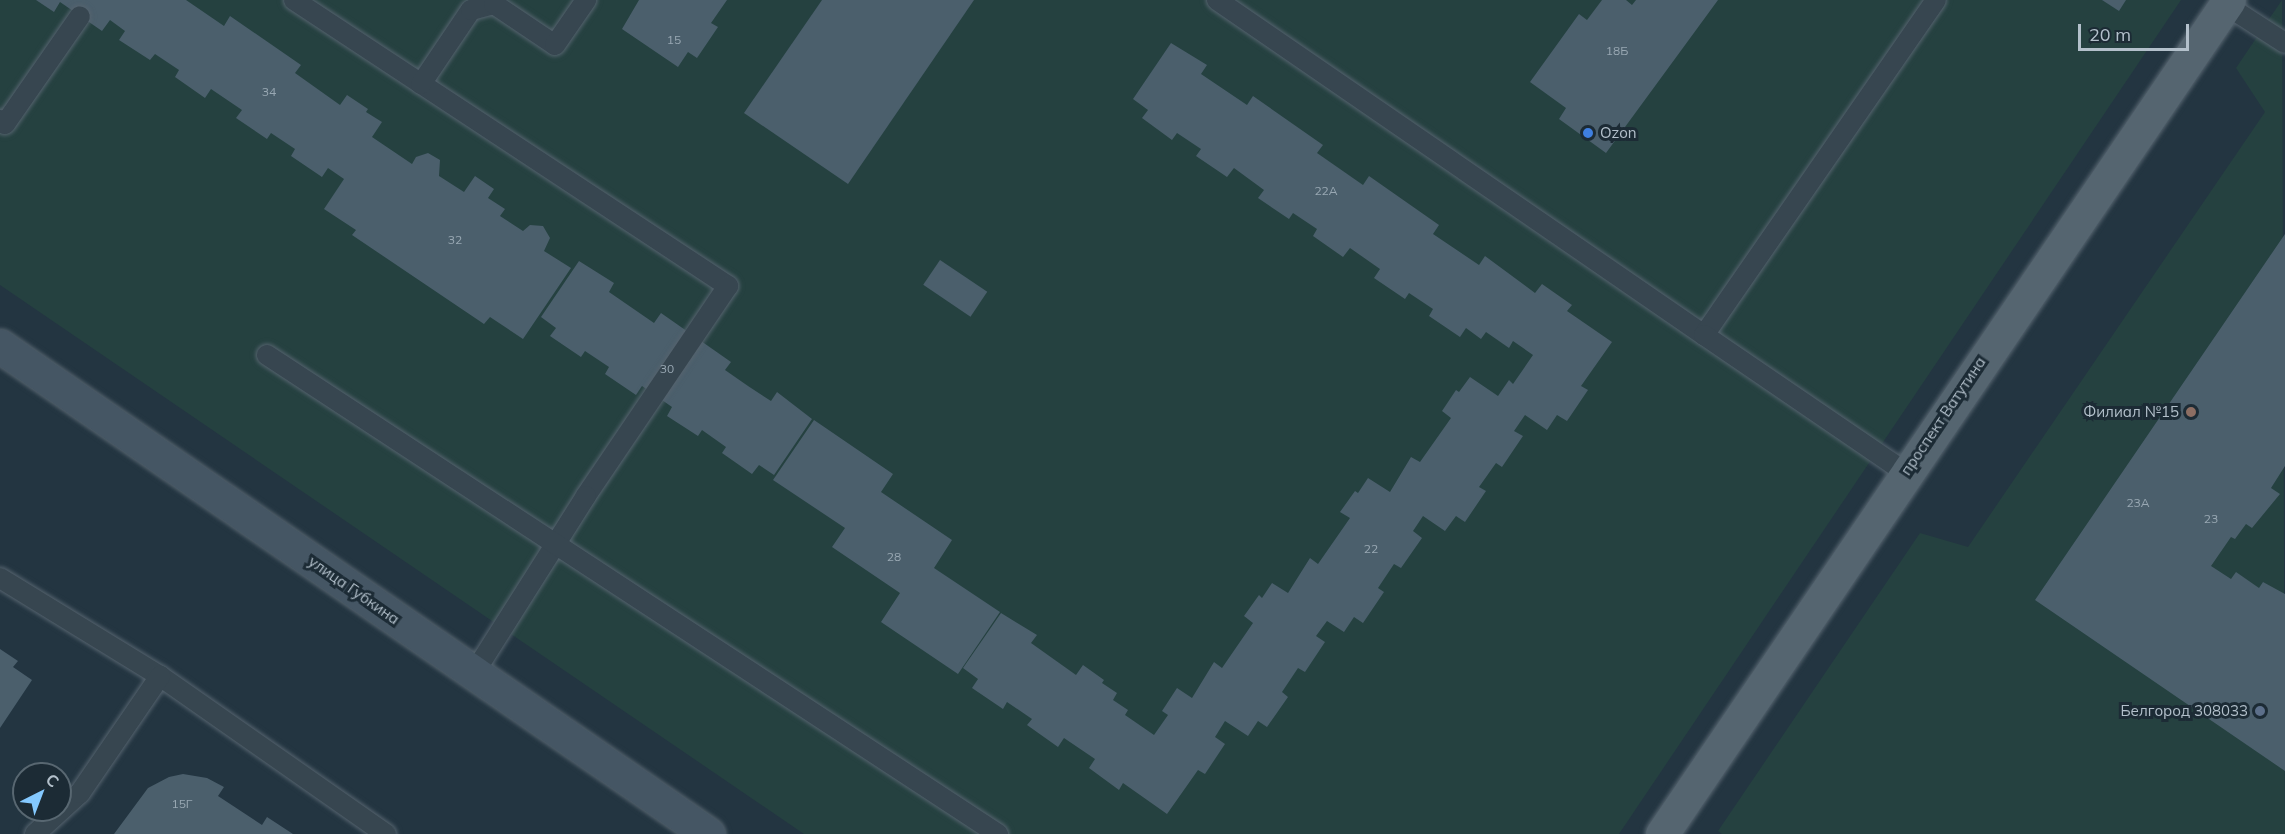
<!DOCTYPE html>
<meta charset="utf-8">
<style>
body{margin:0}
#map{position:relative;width:2285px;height:834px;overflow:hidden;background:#233541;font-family:Mulish,sans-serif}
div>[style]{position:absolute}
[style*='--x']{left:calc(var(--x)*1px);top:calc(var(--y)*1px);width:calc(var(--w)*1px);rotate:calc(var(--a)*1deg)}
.green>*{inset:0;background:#254140}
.building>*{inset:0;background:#4b5f6c;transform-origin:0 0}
.roads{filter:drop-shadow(0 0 2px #55636e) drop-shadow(0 0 2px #55636e)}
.service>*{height:20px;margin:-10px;padding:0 10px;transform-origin:10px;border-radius:10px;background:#374650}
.secondary>*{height:33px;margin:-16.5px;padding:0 16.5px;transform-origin:16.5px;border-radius:16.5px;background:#455664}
.primary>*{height:33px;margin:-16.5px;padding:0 16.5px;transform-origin:16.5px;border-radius:16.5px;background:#556570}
.dots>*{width:16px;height:16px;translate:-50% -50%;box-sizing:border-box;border:3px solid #1c2b35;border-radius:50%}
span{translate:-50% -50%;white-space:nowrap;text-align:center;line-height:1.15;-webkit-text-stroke:6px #1c2b35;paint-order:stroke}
.number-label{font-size:12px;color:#99a8b3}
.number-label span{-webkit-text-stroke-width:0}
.poi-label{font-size:15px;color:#b3c0cb}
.left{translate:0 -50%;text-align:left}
.right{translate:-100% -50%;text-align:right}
.street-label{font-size:15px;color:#b3c0cb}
.north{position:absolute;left:12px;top:762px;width:60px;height:60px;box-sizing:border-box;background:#1c2b35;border:2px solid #586771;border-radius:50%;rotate:42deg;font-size:16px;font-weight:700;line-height:24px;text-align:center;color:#b3c0cb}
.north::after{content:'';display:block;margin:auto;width:21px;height:27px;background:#84c9ff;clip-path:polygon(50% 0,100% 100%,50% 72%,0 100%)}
.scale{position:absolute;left:2078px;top:24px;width:111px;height:27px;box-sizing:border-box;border:3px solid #b3c0cb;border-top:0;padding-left:8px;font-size:18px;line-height:21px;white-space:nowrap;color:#b3c0cb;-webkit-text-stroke:4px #1c2b35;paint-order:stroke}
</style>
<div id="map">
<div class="green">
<div style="clip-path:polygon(0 0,2181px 0,1619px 834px,804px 834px,0 285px)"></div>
<div style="clip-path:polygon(2282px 0,2285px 834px,1722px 834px,1718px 831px,1920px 533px,1968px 547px,2265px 112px,2236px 68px)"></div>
</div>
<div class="building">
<div style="clip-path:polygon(36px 0,186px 0,224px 26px,230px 16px,301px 65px,295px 73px,340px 105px,347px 95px,368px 109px,366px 112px,382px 122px,372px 137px,412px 164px,416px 157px,428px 153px,440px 160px,439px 176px,464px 192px,475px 176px,494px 189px,488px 198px,505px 209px,500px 216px,523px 231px,530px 225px,543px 226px,550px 238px,544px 251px,571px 268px,523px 339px,490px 317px,484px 324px,352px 235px,356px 230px,324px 209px,344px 179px,328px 168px,322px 177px,291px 156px,295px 149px,271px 133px,267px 139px,236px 118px,242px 110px,211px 89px,205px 98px,175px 77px,179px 70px,155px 54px,150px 60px,119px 40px,125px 31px,110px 20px,102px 31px,60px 2px,54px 12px)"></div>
<div style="clip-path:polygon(639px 0,727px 0,711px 23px,718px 27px,697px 58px,688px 52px,678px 67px,622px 29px)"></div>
<div style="clip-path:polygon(822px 0,974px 0,848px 184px,744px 113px)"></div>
<div style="clip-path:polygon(1602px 0,1626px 0,1632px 5px,1636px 0,1718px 0,1606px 153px,1559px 119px,1566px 108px,1530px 82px,1579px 14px,1587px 20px)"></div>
<div style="clip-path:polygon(2102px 0,2126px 0,2119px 11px)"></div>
<div style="clip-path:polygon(1171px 43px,1207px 65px,1201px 74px,1247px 105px,1253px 96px,1323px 145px,1317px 153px,1363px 185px,1369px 176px,1439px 225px,1433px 234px,1479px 265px,1485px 256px,1535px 293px,1542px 284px,1572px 305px,1567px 311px,1612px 342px,1581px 386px,1588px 390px,1567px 421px,1557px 415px,1547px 430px,1525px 415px,1514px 431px,1523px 436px,1502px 467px,1496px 463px,1479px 487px,1486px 491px,1465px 522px,1456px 516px,1445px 531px,1423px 516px,1413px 531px,1422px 538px,1401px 568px,1394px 564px,1378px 588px,1384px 592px,1363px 623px,1354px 617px,1344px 632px,1327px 621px,1316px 636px,1325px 642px,1305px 672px,1298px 668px,1282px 692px,1288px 697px,1267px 727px,1258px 721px,1248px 736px,1225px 721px,1215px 737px,1225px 744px,1205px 774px,1198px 770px,1167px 814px,1123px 783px,1119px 790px,1089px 768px,1095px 759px,1064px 738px,1058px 747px,1027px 725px,1032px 719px,1007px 702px,1003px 709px,972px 688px,978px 679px,963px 668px,1001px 613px,1037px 635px,1031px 643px,1076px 675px,1083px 665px,1104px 680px,1102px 683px,1117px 693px,1113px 700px,1128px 710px,1125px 715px,1154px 735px,1168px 715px,1162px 711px,1177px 688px,1192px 698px,1214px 662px,1222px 668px,1253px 623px,1244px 616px,1259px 595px,1262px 598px,1272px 583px,1288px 593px,1310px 558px,1318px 564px,1350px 518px,1340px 512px,1355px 491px,1358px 493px,1368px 478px,1390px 492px,1411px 457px,1420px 462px,1451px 418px,1442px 411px,1456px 390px,1459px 392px,1470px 377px,1498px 396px,1509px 380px,1513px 384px,1533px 355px,1513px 341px,1509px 348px,1486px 332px,1481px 339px,1466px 328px,1460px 337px,1429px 316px,1433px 309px,1409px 293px,1405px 299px,1374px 278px,1380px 269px,1350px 248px,1343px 257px,1313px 236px,1317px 229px,1293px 213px,1289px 219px,1258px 198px,1264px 190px,1234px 168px,1227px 177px,1196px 156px,1201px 149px,1177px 133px,1172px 140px,1142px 118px,1148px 110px,1133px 99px)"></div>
<div style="clip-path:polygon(2285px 234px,2285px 466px,2271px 488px,2280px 494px,2252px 528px,2246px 524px,2235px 539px,2231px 537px,2211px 566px,2231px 579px,2236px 572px,2259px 588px,2263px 582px,2285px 594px,2285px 771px,2035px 600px)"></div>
<div style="left:940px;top:260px;width:57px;height:30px;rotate:34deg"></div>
<div style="clip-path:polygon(579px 261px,614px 283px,609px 292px,654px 323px,661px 313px,731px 362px,725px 370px,748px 386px,771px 401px,777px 392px,812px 419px,774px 475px,759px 465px,752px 474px,722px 453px,726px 447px,702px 430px,698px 436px,667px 416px,672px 407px,642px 386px,636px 395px,605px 374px,609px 367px,585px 351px,581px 357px,550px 336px,556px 328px,541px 317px)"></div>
<div style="clip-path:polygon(814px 420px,893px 474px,881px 492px,952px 540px,934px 568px,1000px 612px,958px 674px,881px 622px,900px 593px,832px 547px,845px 528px,773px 480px)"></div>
<div style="clip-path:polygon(0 649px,18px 661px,13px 667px,32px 680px,0 728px)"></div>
<div style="clip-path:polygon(183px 774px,207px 778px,224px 787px,218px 796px,262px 825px,267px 817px,293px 834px,114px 834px,148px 788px,169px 777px)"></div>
</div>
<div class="roads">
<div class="service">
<div style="--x:294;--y:0;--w:520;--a:33.38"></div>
<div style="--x:728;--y:286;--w:254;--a:124.1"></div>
<div style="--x:586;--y:496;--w:209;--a:122.3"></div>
<div style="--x:1217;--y:0;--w:591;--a:34.52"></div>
<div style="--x:1704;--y:335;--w:407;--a:-55.3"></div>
<div style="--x:2226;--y:5;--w:70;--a:32.8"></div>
<div style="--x:421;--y:84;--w:89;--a:-56"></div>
<div style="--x:471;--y:10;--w:24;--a:-15"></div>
<div style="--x:494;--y:4;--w:73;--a:33.9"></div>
<div style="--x:555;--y:45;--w:55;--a:-55.4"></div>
<div style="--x:0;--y:120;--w:6;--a:39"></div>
<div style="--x:5;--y:124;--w:131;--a:-55.2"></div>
<div style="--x:1704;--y:335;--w:243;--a:34.3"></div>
<div style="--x:267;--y:355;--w:874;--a:33.24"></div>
<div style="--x:0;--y:578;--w:188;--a:31.5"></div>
<div style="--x:160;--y:676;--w:276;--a:35"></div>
<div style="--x:35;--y:834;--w:61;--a:-42.3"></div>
<div style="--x:80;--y:793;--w:142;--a:-55.6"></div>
</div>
<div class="secondary">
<div style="--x:0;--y:346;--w:860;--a:34.58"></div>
</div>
<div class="primary">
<div style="--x:1662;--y:834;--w:1008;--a:-55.79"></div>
</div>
</div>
<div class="dots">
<div style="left:1588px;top:133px;background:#3f7fe0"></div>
<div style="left:2191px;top:412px;background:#8d6e63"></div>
<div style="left:2260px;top:711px;background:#5c6f8a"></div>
</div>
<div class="number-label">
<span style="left:674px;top:40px">15</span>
<span style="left:1617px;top:51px">18Б</span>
<span style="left:269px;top:92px">34</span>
<span style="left:1326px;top:191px">22А</span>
<span style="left:455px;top:240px">32</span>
<span style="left:667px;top:369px">30</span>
<span style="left:2138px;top:503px">23А</span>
<span style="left:2211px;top:519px">23</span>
<span style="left:1371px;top:549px">22</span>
<span style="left:894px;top:557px">28</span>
<span style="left:182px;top:804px">15Г</span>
</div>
<div class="poi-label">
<span class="left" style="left:1600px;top:133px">Ozon</span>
<span class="right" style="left:2179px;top:412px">Филиал №15</span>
<span class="right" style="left:2248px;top:711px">Белгород 308033</span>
</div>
<div class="street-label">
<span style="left:1943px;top:416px;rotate:-56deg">проспект Ватутина</span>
<span style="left:354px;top:590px;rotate:35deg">улица Губкина</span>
</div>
<div class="north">С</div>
<div class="scale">20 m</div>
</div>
